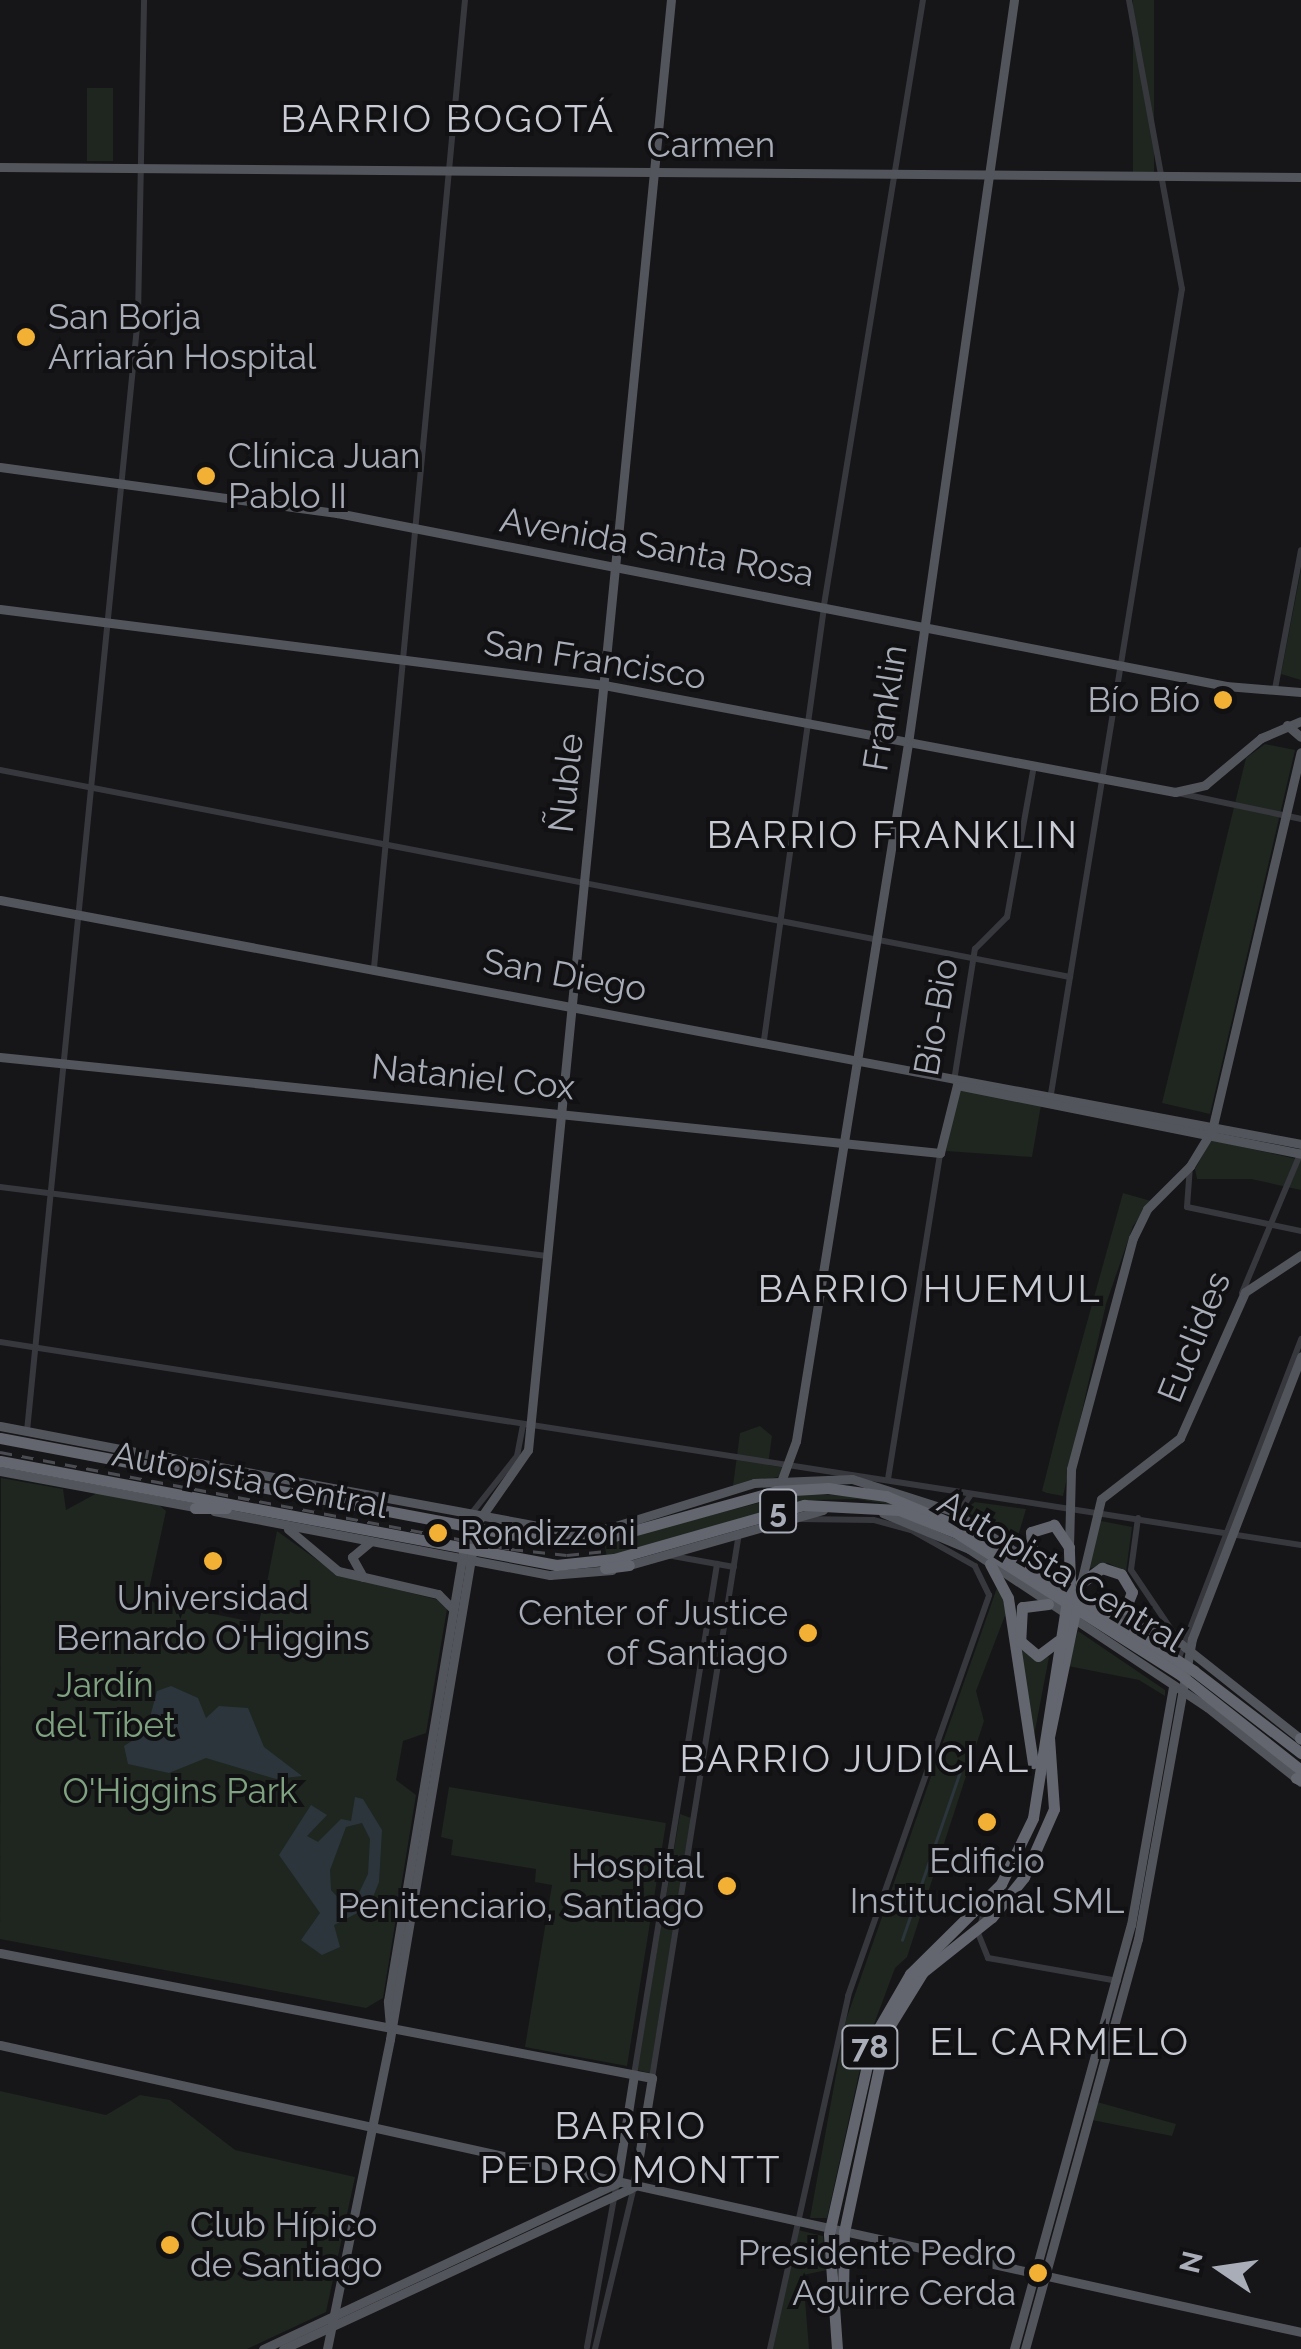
<!DOCTYPE html>
<meta charset="utf-8">
<style>
body{margin:0}
#map{position:relative;width:1301px;height:2349px;overflow:hidden;background:#161618;font-family:Raleway,sans-serif}
div>[style]{position:absolute}
[style*='--x']{left:calc(var(--x)*1px);top:calc(var(--y)*1px);width:calc(var(--w)*1px);rotate:calc(var(--a)*1deg)}
.green>*{inset:0;background:#1e261f;transform-origin:0 0}
.water>*{inset:0;background:#2c353c}
.stream>*{height:2.5px;margin:-1.25px;padding:0 1.25px;transform-origin:1.25px;border-radius:1.25px;background:#2c353c}
.minor>*{height:6px;margin:-3px;padding:0 3px;transform-origin:3px;border-radius:3px;background:#37383d}
.major>*{height:9px;margin:-4.5px;padding:0 4.5px;transform-origin:4.5px;border-radius:4.5px;background:#53555c}
.highway>*{height:11px;margin:-5.5px;padding:0 5.5px;transform-origin:5.5px;border-radius:5.5px;background:#63666e}
.rail>*{height:2.5px;margin-top:-1.25px;transform-origin:0;background:repeating-linear-gradient(90deg,#4a4c52 0 12px,transparent 0 22px)}
.dots>*{width:28px;height:28px;translate:-50% -50%;box-sizing:border-box;border:5px solid #111113;border-radius:50%}
span{translate:-50% -50%;white-space:nowrap;text-align:center;line-height:1.15;-webkit-text-stroke:8px #111113;paint-order:stroke}
.shield-label span{padding:2px 8px;background:#111113;border:2px solid;border-radius:8px;-webkit-text-stroke-width:0}
.shield-label{font-size:32px;color:#a8adb8;font-weight:700}
.street-label{font-size:35px;color:#a8adb8}
.poi-label{font-size:35px;color:#a8adb8}
.left{translate:0 -50%;text-align:left}
.right{translate:-100% -50%;text-align:right}
.park-label{font-size:35px;color:#7fa381}
.neighbourhood-label{font-size:38px;color:#c9ccd4;letter-spacing:2.5px}
.north{position:absolute;left:1171px;top:2219px;width:100px;height:100px;-webkit-text-stroke:8px #111113;paint-order:stroke;rotate:283deg;font-size:28px;font-weight:700;line-height:40px;text-align:center;color:#a8adb8}
.north::after{content:'';display:block;margin:auto;width:35px;height:45px;background:#a8adb8;clip-path:polygon(50% 0,100% 100%,50% 72%,0 100%)}
</style>
<div id="map">
<div class="green">
<div style="left:1133px;top:0;width:21px;height:174px"></div>
<div style="left:87px;top:88px;width:26px;height:73px"></div>
<div style="clip-path:polygon(1301px 570px,1301px 680px,1281px 674px)"></div>
<div style="clip-path:polygon(1265px 744px,1295px 750px,1210px 1114px,1162px 1103px,1246px 758px)"></div>
<div style="clip-path:polygon(958px 1089px,1041px 1105px,1032px 1157px,946px 1151px)"></div>
<div style="clip-path:polygon(1211px 1140px,1301px 1160px,1301px 1190px,1251px 1179px,1197px 1179px,1195px 1169px)"></div>
<div style="clip-path:polygon(1123px 1193px,1151px 1201px,1133px 1226px,1106px 1304px,1063px 1496px,1047px 1493px,1042px 1491px,1061px 1416px)"></div>
<div style="clip-path:polygon(760px 1426px,772px 1436px,768px 1465px,787px 1468px,778px 1477px,733px 1486px,740px 1433px)"></div>
<div style="clip-path:polygon(1px 1478px,63px 1489px,66px 1510px,99px 1492px,159px 1505px,166px 1511px,148px 1594px,153px 1602px,259px 1623px,277px 1531px,338px 1575px,443px 1601px,447px 1609px,426px 1733px,403px 1741px,396px 1780px,416px 1795px,383px 1998px,366px 2008px,0 1939px)"></div>
<div style="clip-path:polygon(797px 1493px,867px 1497px,915px 1509px,857px 1499px,815px 1500px,607px 1557px,604px 1543px)"></div>
<div style="clip-path:polygon(975px 1502px,1026px 1509px,1016px 1543px,964px 1510px)"></div>
<div style="clip-path:polygon(1096px 1520px,1132px 1527px,1126px 1572px,1108px 1563px,1088px 1569px)"></div>
<div style="clip-path:polygon(999px 1582px,1006px 1613px,976px 1691px,984px 1721px,907px 1957px,895px 1968px,864px 2051px,827px 2218px,810px 2218px,846px 2020px)"></div>
<div style="clip-path:polygon(1078px 1631px,1165px 1690px,1165px 1696px,1139px 1680px,1068px 1666px)"></div>
<div style="clip-path:polygon(1018px 1645px,1032px 1658px,1049px 1657px,1033px 1741px)"></div>
<div style="clip-path:polygon(449px 1787px,666px 1823px,627px 2066px,525px 2047px,552px 1885px,535px 1882px,536px 1869px,451px 1855px,453px 1840px,441px 1837px)"></div>
<div style="clip-path:polygon(680px 1814px,691px 1818px,650px 2073px,637px 2070px)"></div>
<div style="clip-path:polygon(0 2091px,106px 2115px,140px 2095px,170px 2100px,235px 2150px,355px 2177px,326px 2312px,247px 2349px,0 2349px)"></div>
<div style="clip-path:polygon(1097px 2102px,1176px 2124px,1172px 2136px,1092px 2120px)"></div>
<div style="clip-path:polygon(798px 2230px,823px 2236px,827px 2270px,803px 2275px,809px 2349px,773px 2349px)"></div>
</div>
<div class="water">
<div style="clip-path:polygon(171px 1686px,198px 1698px,206px 1718px,219px 1706px,248px 1708px,264px 1747px,302px 1776px,276px 1779px,206px 1758px,169px 1773px,128px 1764px,124px 1746px,146px 1732px,157px 1691px)"></div>
<div style="clip-path:polygon(evenodd,355px 1797px,363px 1799px,382px 1830px,379px 1882px,369px 1907px,334px 1925px,340px 1947px,322px 1955px,301px 1940px,320px 1913px,279px 1855px,311px 1805px,327px 1815px,307px 1836px,318px 1842px,341px 1819px,351px 1821px,355px 1797px,362px 1823px,370px 1839px,368px 1874px,356px 1899px,341px 1901px,331px 1890px,330px 1870px,346px 1827px,362px 1823px)"></div>
</div>
<div class="stream">
<div style="--x:902;--y:1940;--w:181;--a:-71"></div>
</div>
<div class="minor">
<div style="--x:1275;--y:689;--w:141;--a:-79.4"></div>
<div style="--x:0;--y:770;--w:1090;--a:10.95"></div>
<div style="--x:1178;--y:793;--w:126;--a:11.9"></div>
<div style="--x:374;--y:968;--w:972;--a:-84.63"></div>
<div style="--x:764;--y:1040;--w:439;--a:-82.1"></div>
<div style="--x:824;--y:605;--w:613;--a:-80.71"></div>
<div style="--x:954;--y:1081;--w:134;--a:-81"></div>
<div style="--x:975;--y:949;--w:45;--a:-45"></div>
<div style="--x:1007;--y:917;--w:153;--a:-79.9"></div>
<div style="--x:1050;--y:1100;--w:822;--a:-80.76"></div>
<div style="--x:1182;--y:289;--w:294;--a:-100.4"></div>
<div style="--x:1190;--y:1166;--w:41;--a:94.2"></div>
<div style="--x:1187;--y:1207;--w:116;--a:11.9"></div>
<div style="--x:0;--y:1187;--w:551;--a:7.19"></div>
<div style="--x:1242;--y:1293;--w:153;--a:-67.3"></div>
<div style="--x:0;--y:1342;--w:1317;--a:8.87"></div>
<div style="--x:27;--y:1431;--w:1121;--a:-84.31"></div>
<div style="--x:138;--y:316;--w:316;--a:-88.9"></div>
<div style="--x:888;--y:1479;--w:330;--a:-80.9"></div>
<div style="--x:471;--y:1514;--w:74;--a:-51.6"></div>
<div style="--x:517;--y:1456;--w:32;--a:-79"></div>
<div style="--x:955;--y:1518;--w:29;--a:-56"></div>
<div style="--x:1138;--y:1518;--w:52;--a:97.7"></div>
<div style="--x:1131;--y:1570;--w:89;--a:56"></div>
<div style="--x:667;--y:1555;--w:68;--a:10.2"></div>
<div style="--x:1178;--y:1660;--w:344;--a:-69"></div>
<div style="--x:987;--y:1902;--w:32;--a:106"></div>
<div style="--x:978;--y:1933;--w:27;--a:68"></div>
<div style="--x:988;--y:1958;--w:132;--a:10"></div>
<div style="--x:634;--y:2075;--w:518;--a:-80.77"></div>
<div style="--x:652;--y:2078;--w:552;--a:-80.93"></div>
<div style="--x:587;--y:2347;--w:168;--a:-79.7"></div>
<div style="--x:595;--y:2349;--w:167;--a:-76.5"></div>
<div style="--x:770;--y:2349;--w:362;--a:-77.5"></div>
<div style="--x:848;--y:1996;--w:425;--a:-70.6"></div>
<div style="--x:989;--y:1595;--w:32;--a:-116"></div>
<div style="--x:975;--y:1566;--w:73;--a:-150.6"></div>
<div style="--x:911;--y:1530;--w:39;--a:-165"></div>
<div style="--x:873;--y:1520;--w:74;--a:-179.2"></div>
</div>
<div class="major">
<div style="--x:0;--y:167;--w:1301;--a:0.44"></div>
<div style="--x:0;--y:467;--w:340;--a:7.8"></div>
<div style="--x:337;--y:513;--w:906;--a:11.01"></div>
<div style="--x:1226;--y:686;--w:75;--a:4.6"></div>
<div style="--x:0;--y:609;--w:609;--a:7.17"></div>
<div style="--x:604;--y:685;--w:581;--a:10.61"></div>
<div style="--x:1175;--y:792;--w:31;--a:-13"></div>
<div style="--x:1205;--y:785;--w:73;--a:-40"></div>
<div style="--x:1261;--y:738;--w:43;--a:-23"></div>
<div style="--x:1287;--y:725;--w:18;--a:41"></div>
<div style="--x:0;--y:900;--w:1324;--a:10.62"></div>
<div style="--x:0;--y:1057;--w:945;--a:5.83"></div>
<div style="--x:940;--y:1153;--w:70;--a:-76"></div>
<div style="--x:957;--y:1085;--w:351;--a:11.3"></div>
<div style="--x:0;--y:1426;--w:166;--a:10.8"></div>
<div style="--x:193;--y:1462;--w:382;--a:10.5"></div>
<div style="--x:569;--y:1532;--w:40;--a:-5.7"></div>
<div style="--x:609;--y:1528;--w:152;--a:-17.2"></div>
<div style="--x:754;--y:1483;--w:98;--a:-2.3"></div>
<div style="--x:852;--y:1479;--w:105;--a:17.7"></div>
<div style="--x:952;--y:1511;--w:137;--a:32.8"></div>
<div style="--x:0;--y:1471;--w:202;--a:10.5"></div>
<div style="--x:782;--y:1479;--w:40;--a:-69.8"></div>
<div style="--x:796;--y:1441;--w:707;--a:-80.88"></div>
<div style="--x:908;--y:743;--w:751;--a:-81.88"></div>
<div style="--x:214;--y:1511;--w:342;--a:10.8"></div>
<div style="--x:550;--y:1575;--w:62;--a:-4.6"></div>
<div style="--x:883;--y:1513;--w:93;--a:22.7"></div>
<div style="--x:969;--y:1549;--w:286;--a:33.6"></div>
<div style="--x:1207;--y:1707;--w:120;--a:38.6"></div>
<div style="--x:288;--y:1529;--w:65;--a:40"></div>
<div style="--x:338;--y:1571;--w:103;--a:13"></div>
<div style="--x:438;--y:1594;--w:20;--a:45"></div>
<div style="--x:1069;--y:1547;--w:78;--a:-88.5"></div>
<div style="--x:1071;--y:1469;--w:239;--a:-75"></div>
<div style="--x:1133;--y:1238;--w:32;--a:-64"></div>
<div style="--x:1147;--y:1209;--w:61;--a:-45"></div>
<div style="--x:1190;--y:1166;--w:42;--a:-58.6"></div>
<div style="--x:1212;--y:1130;--w:388;--a:-76.8"></div>
<div style="--x:626;--y:1566;--w:205;--a:-15.9"></div>
<div style="--x:363;--y:1577;--w:23;--a:-119"></div>
<div style="--x:352;--y:1557;--w:23;--a:-40"></div>
<div style="--x:1081;--y:1583;--w:86;--a:-76.6"></div>
<div style="--x:1101;--y:1499;--w:100;--a:-37.7"></div>
<div style="--x:1180;--y:1438;--w:160;--a:-66"></div>
<div style="--x:1245;--y:1292;--w:67;--a:-33.5"></div>
<div style="--x:1109;--y:1612;--w:79;--a:24"></div>
<div style="--x:1181;--y:1644;--w:153;--a:38.4"></div>
<div style="--x:0;--y:1953;--w:664;--a:10.85"></div>
<div style="--x:652;--y:2078;--w:110;--a:99.4"></div>
<div style="--x:390;--y:2026;--w:25;--a:-95"></div>
<div style="--x:388;--y:2001;--w:485;--a:-80.5"></div>
<div style="--x:0;--y:2045;--w:1332;--a:12.44"></div>
<div style="--x:617;--y:2182;--w:108;--a:-81"></div>
<div style="--x:263;--y:2349;--w:393;--a:-25.1"></div>
<div style="--x:283;--y:2349;--w:383;--a:-24.8"></div>
<div style="--x:327;--y:2349;--w:316;--a:-78.5"></div>
<div style="--x:390;--y:2039;--w:523;--a:-80.43"></div>
<div style="--x:477;--y:1523;--w:89;--a:-55.1"></div>
<div style="--x:528;--y:1450;--w:1457;--a:-84.37"></div>
<div style="--x:1014;--y:2349;--w:440;--a:-74.6"></div>
<div style="--x:1131;--y:1925;--w:242;--a:-80"></div>
<div style="--x:1025;--y:2349;--w:425;--a:-74.6"></div>
<div style="--x:1138;--y:1939;--w:305;--a:-79.8"></div>
<div style="--x:1192;--y:1639;--w:303;--a:-68.9"></div>
</div>
<div class="highway">
<div style="--x:0;--y:1438;--w:562;--a:10.67"></div>
<div style="--x:552;--y:1542;--w:55;--a:-4.2"></div>
<div style="--x:607;--y:1538;--w:175;--a:-15.5"></div>
<div style="--x:776;--y:1491;--w:52;--a:-3.3"></div>
<div style="--x:828;--y:1488;--w:59;--a:7.9"></div>
<div style="--x:886;--y:1496;--w:96;--a:22.6"></div>
<div style="--x:975;--y:1533;--w:259;--a:32.2"></div>
<div style="--x:1194;--y:1671;--w:135;--a:37.5"></div>
<div style="--x:161;--y:1456;--w:40;--a:14.4"></div>
<div style="--x:0;--y:1461;--w:566;--a:10.59"></div>
<div style="--x:556;--y:1565;--w:58;--a:-5.9"></div>
<div style="--x:614;--y:1559;--w:198;--a:-15.9"></div>
<div style="--x:804;--y:1505;--w:95;--a:3"></div>
<div style="--x:899;--y:1510;--w:62;--a:21.6"></div>
<div style="--x:957;--y:1533;--w:262;--a:32.4"></div>
<div style="--x:1178;--y:1673;--w:157;--a:38.3"></div>
<div style="--x:195;--y:1508;--w:31;--a:0"></div>
<div style="--x:990;--y:1564;--w:38;--a:62"></div>
<div style="--x:1008;--y:1598;--w:167;--a:81.4"></div>
<div style="--x:605;--y:1568;--w:24;--a:-7"></div>
<div style="--x:1048;--y:1604;--w:26;--a:173"></div>
<div style="--x:1022;--y:1607;--w:34;--a:93"></div>
<div style="--x:1020;--y:1641;--w:23;--a:40"></div>
<div style="--x:1038;--y:1656;--w:25;--a:-37"></div>
<div style="--x:1300;--y:1738;--w:1;--a:45"></div>
<div style="--x:1296;--y:1778;--w:5;--a:22"></div>
<div style="--x:843;--y:2300;--w:68;--a:-89.2"></div>
<div style="--x:844;--y:2232;--w:207;--a:-78"></div>
<div style="--x:887;--y:2030;--w:68;--a:-58.2"></div>
<div style="--x:923;--y:1972;--w:88;--a:-38.6"></div>
<div style="--x:992;--y:1917;--w:51;--a:-51.3"></div>
<div style="--x:1024;--y:1877;--w:74;--a:-66.2"></div>
<div style="--x:1054;--y:1809;--w:72;--a:-94"></div>
<div style="--x:1049;--y:1737;--w:157;--a:-78.3"></div>
<div style="--x:1081;--y:1583;--w:26;--a:-36"></div>
<div style="--x:1102;--y:1568;--w:20;--a:18"></div>
<div style="--x:1121;--y:1574;--w:21;--a:59"></div>
<div style="--x:1132;--y:1592;--w:18;--a:112"></div>
<div style="--x:1125;--y:1609;--w:17;--a:173"></div>
<div style="--x:837;--y:2349;--w:115;--a:-94"></div>
<div style="--x:829;--y:2234;--w:201;--a:-77.3"></div>
<div style="--x:873;--y:2038;--w:74;--a:-60"></div>
<div style="--x:910;--y:1974;--w:128;--a:-44.7"></div>
<div style="--x:1001;--y:1884;--w:73;--a:-64.1"></div>
<div style="--x:1033;--y:1818;--w:240;--a:-81.1"></div>
<div style="--x:1070;--y:1581;--w:34;--a:-92"></div>
<div style="--x:1069;--y:1547;--w:27;--a:-124"></div>
<div style="--x:1054;--y:1525;--w:24;--a:163"></div>
<div style="--x:1031;--y:1532;--w:29;--a:86"></div>
</div>
<div class="rail">
<div style="--x:0;--y:1452;--w:520;--a:10.75"></div>
<div style="--x:511;--y:1549;--w:56;--a:6.1"></div>
<div style="--x:567;--y:1555;--w:39;--a:-6"></div>
</div>
<div class="dots">
<div style="left:26px;top:337px;background:#f2b134"></div>
<div style="left:206px;top:476px;background:#f2b134"></div>
<div style="left:1223px;top:700px;background:#f2b134"></div>
<div style="left:438px;top:1533px;background:#f2b134"></div>
<div style="left:213px;top:1561px;background:#f2b134"></div>
<div style="left:808px;top:1633px;background:#f2b134"></div>
<div style="left:987px;top:1822px;background:#f2b134"></div>
<div style="left:727px;top:1886px;background:#f2b134"></div>
<div style="left:170px;top:2245px;background:#f2b134"></div>
<div style="left:1038px;top:2273px;background:#f2b134"></div>
</div>
<div class="shield-label">
<span style="left:778px;top:1511px">5</span>
<span style="left:870px;top:2047px">78</span>
</div>
<div class="street-label">
<span style="left:711px;top:145px">Carmen</span>
<span style="left:657px;top:547px;rotate:10deg">Avenida Santa Rosa</span>
<span style="left:595px;top:660px;rotate:9deg">San Francisco</span>
<span style="left:885px;top:708px;rotate:-81deg">Franklin</span>
<span style="left:566px;top:783px;rotate:-84deg">Ñuble</span>
<span style="left:565px;top:975px;rotate:10deg">San Diego</span>
<span style="left:936px;top:1017px;rotate:-80deg">Bio-Bio</span>
<span style="left:473px;top:1077px;rotate:6deg">Nataniel Cox</span>
<span style="left:1194px;top:1337px;rotate:-68deg">Euclides</span>
<span style="left:250px;top:1480px;rotate:11deg">Autopista Central</span>
<span style="left:1061px;top:1571px;rotate:31deg">Autopista Central</span>
</div>
<div class="poi-label">
<span class="left" style="left:48px;top:337px">San Borja<br>Arriarán Hospital</span>
<span class="left" style="left:228px;top:476px">Clínica Juan<br>Pablo II</span>
<span class="right" style="left:1200px;top:700px">Bío Bío</span>
<span class="left" style="left:460px;top:1533px">Rondizzoni</span>
<span style="left:213px;top:1618px">Universidad<br>Bernardo O'Higgins</span>
<span class="right" style="left:788px;top:1633px">Center of Justice<br>of Santiago</span>
<span style="left:987px;top:1881px">Edificio<br>Institucional SML</span>
<span class="right" style="left:704px;top:1886px">Hospital<br>Penitenciario, Santiago</span>
<span class="left" style="left:190px;top:2245px">Club Hípico<br>de Santiago</span>
<span class="right" style="left:1016px;top:2273px">Presidente Pedro<br>Aguirre Cerda</span>
</div>
<div class="park-label">
<span style="left:105px;top:1705px">Jardín<br>del Tíbet</span>
<span style="left:180px;top:1791px">O'Higgins Park</span>
</div>
<div class="neighbourhood-label">
<span style="left:448px;top:119px">BARRIO BOGOTÁ</span>
<span style="left:893px;top:835px">BARRIO FRANKLIN</span>
<span style="left:930px;top:1289px">BARRIO HUEMUL</span>
<span style="left:855px;top:1759px">BARRIO JUDICIAL</span>
<span style="left:1060px;top:2042px">EL CARMELO</span>
<span style="left:631px;top:2148px">BARRIO<br>PEDRO MONTT</span>
</div>
<div class="north">N</div>
</div>
